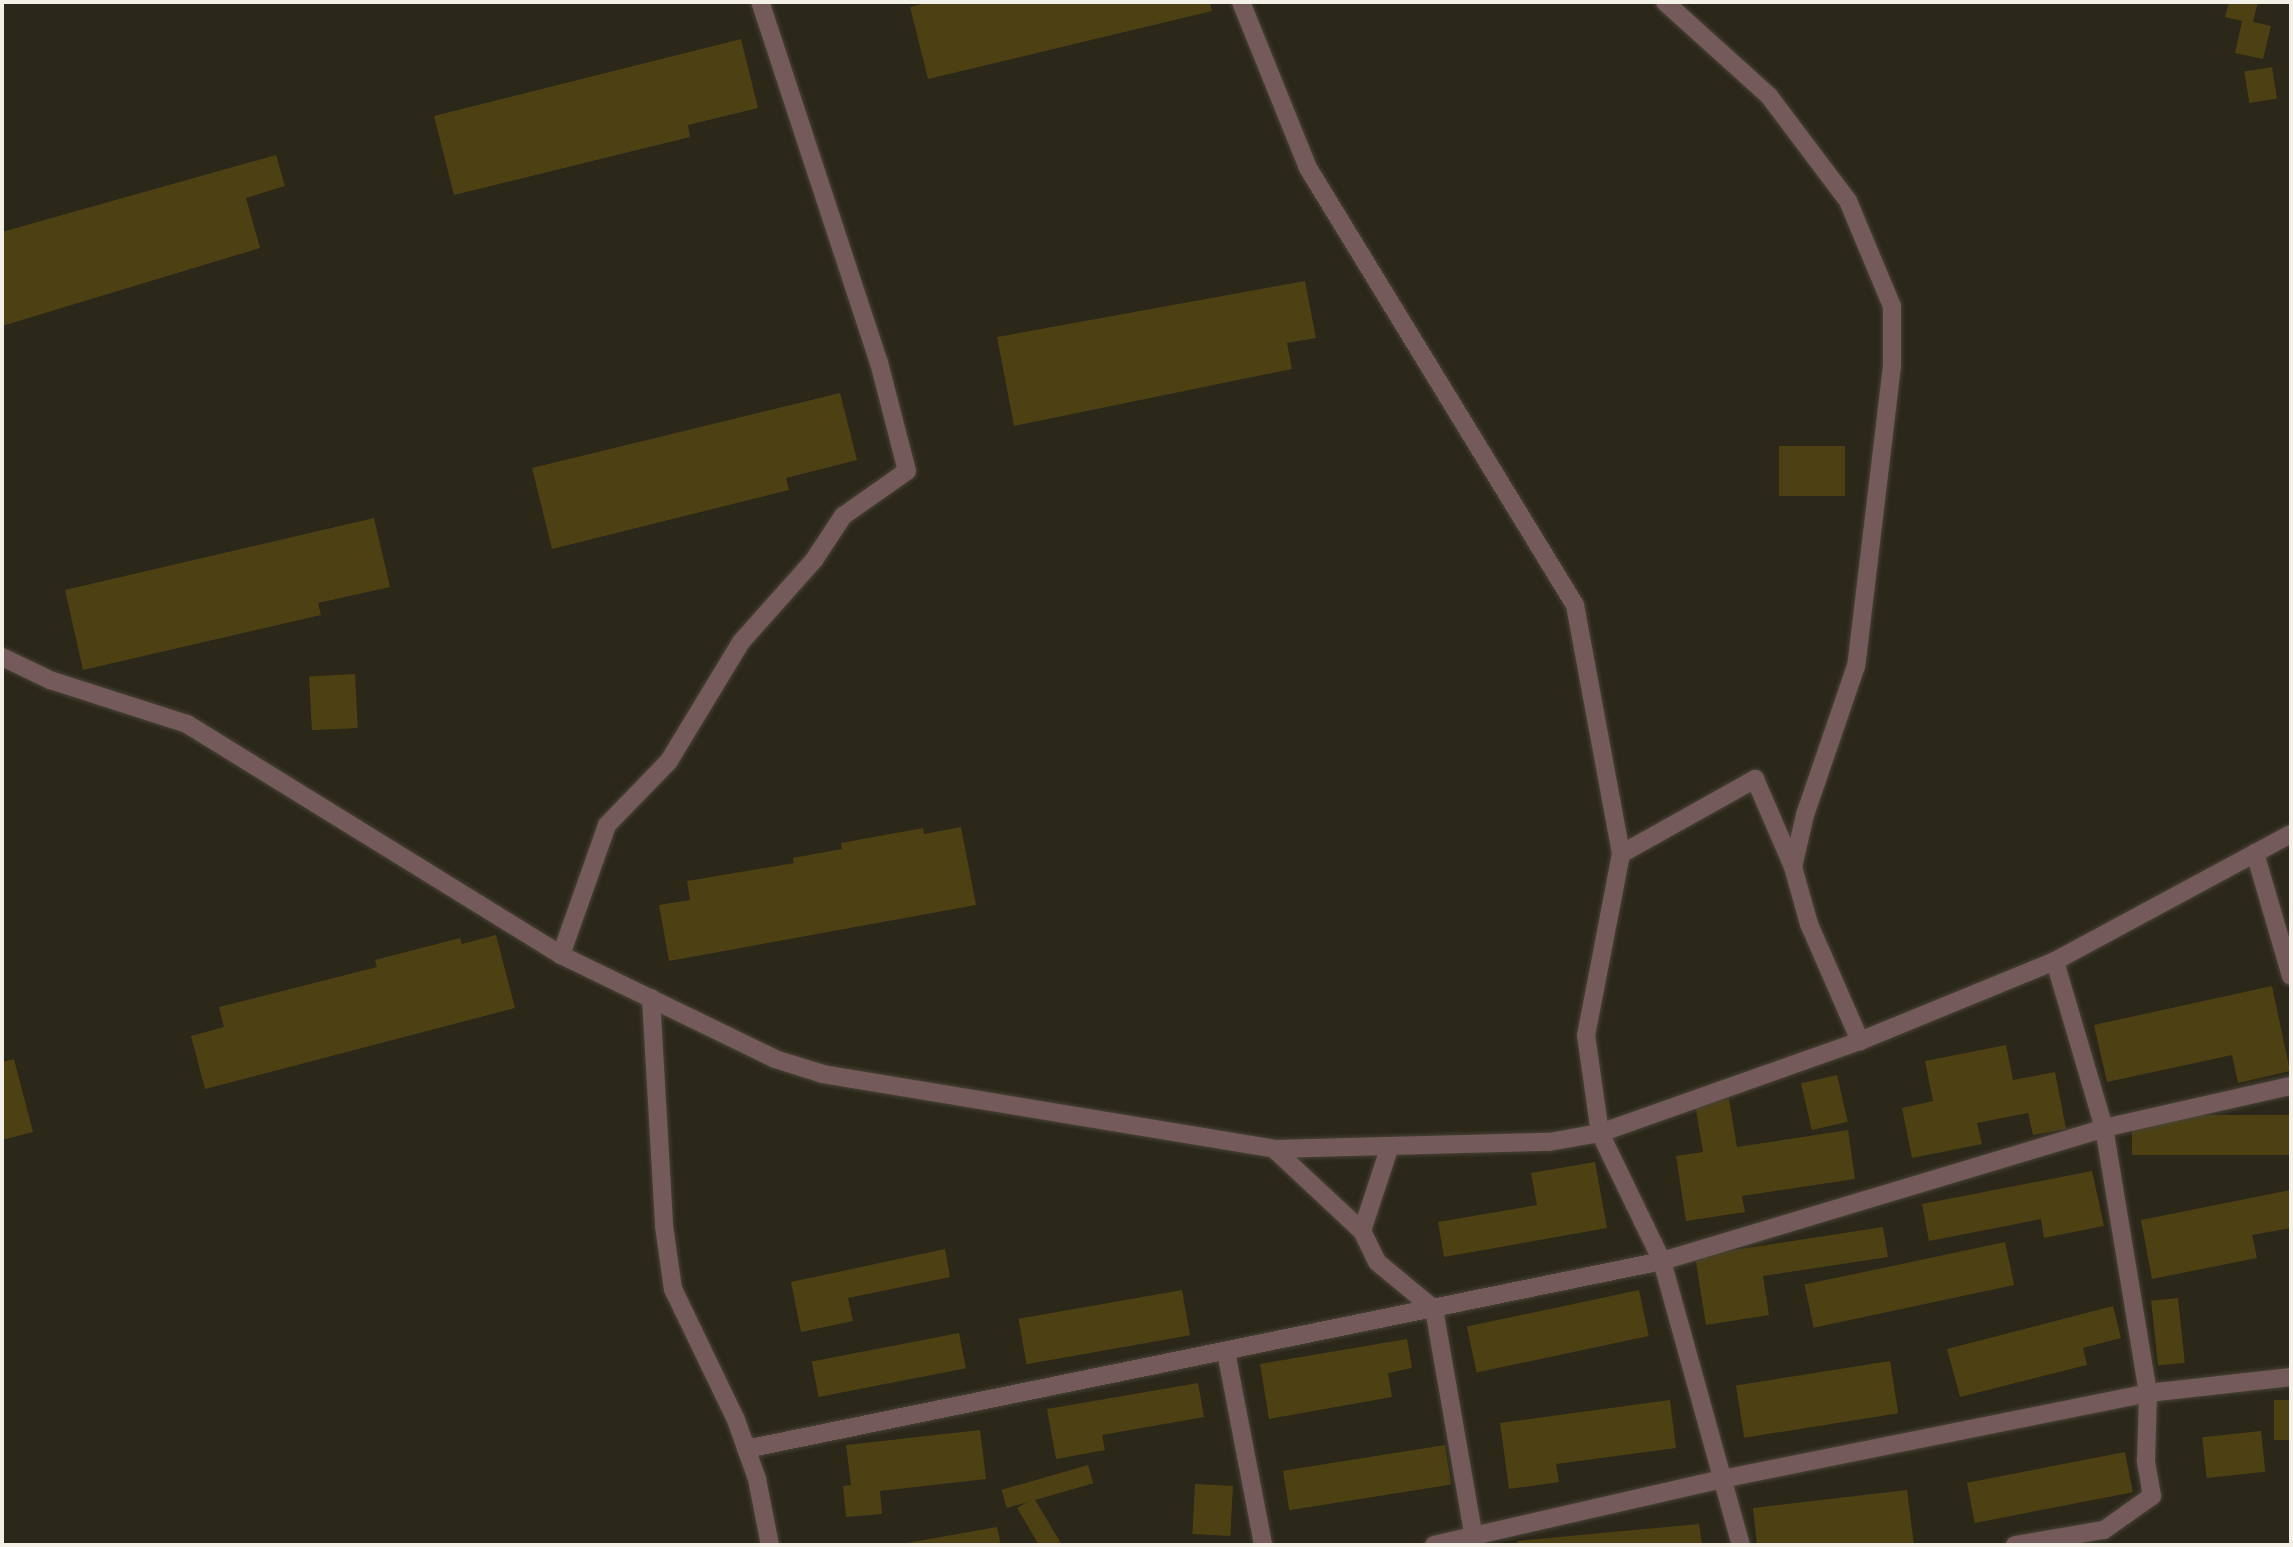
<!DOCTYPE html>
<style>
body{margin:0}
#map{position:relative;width:2293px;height:1547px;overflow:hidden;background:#2b2719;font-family:"Archivo Narrow",sans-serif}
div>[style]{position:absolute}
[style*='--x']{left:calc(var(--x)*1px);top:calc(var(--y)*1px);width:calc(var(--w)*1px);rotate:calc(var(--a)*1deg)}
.building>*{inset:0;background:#4d4113;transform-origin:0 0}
.roads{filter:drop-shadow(0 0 2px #474336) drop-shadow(0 0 2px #474336)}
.minor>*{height:18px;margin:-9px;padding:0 9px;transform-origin:9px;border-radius:9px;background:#755a5b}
span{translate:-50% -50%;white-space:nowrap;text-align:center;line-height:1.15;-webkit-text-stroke:5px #12100a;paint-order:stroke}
.frame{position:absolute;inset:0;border:4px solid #f2f0e7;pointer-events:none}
</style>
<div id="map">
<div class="building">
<div style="clip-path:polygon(930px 2px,1210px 2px,1212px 11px,928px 79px,910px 7px)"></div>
<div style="clip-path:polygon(2229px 2px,2258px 2px,2253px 22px,2271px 26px,2263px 59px,2235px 53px,2242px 21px,2225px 17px)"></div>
<div style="clip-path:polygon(741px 39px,758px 108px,688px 125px,690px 137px,454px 195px,434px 116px)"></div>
<div style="left:2272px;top:67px;width:32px;height:28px;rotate:81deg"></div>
<div style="clip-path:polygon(276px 155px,285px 186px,246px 198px,260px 248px,2px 326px,2px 232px)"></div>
<div style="clip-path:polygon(1305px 281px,1316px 338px,1287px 343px,1292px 369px,1014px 426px,997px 337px)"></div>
<div style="clip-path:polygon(840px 393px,857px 460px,786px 478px,789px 490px,552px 549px,532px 468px)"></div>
<div style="left:1779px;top:446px;width:66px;height:50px"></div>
<div style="clip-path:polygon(374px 518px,390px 587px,318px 603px,321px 615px,83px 670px,65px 590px)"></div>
<div style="left:355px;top:674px;width:54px;height:46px;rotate:87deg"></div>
<div style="clip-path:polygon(961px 827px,976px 905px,669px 961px,659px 905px,690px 900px,687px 881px,794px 863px,793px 858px,842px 849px,841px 843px,923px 828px,924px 834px)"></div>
<div style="clip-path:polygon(496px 935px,515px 1008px,205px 1089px,191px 1036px,224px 1027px,219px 1007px,377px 967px,375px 960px,460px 938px,462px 944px)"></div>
<div style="clip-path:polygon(2272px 986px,2290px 1071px,2238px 1083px,2232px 1055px,2107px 1082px,2094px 1025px)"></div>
<div style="clip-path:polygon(2006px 1045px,2013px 1080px,2055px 1072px,2066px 1129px,2033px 1135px,2028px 1113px,1977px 1123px,1982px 1144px,1912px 1158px,1902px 1108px,1933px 1101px,1925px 1061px)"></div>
<div style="clip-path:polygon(14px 1059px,33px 1132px,2px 1140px,2px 1062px)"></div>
<div style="left:1837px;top:1075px;width:48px;height:37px;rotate:77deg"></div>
<div style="clip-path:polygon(1729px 1099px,1737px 1147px,1848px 1130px,1855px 1179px,1742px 1196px,1745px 1212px,1686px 1221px,1676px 1156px,1703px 1152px,1695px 1104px)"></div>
<div style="left:2291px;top:1115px;width:40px;height:159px;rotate:90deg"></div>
<div style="clip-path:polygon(1595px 1162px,1607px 1228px,1444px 1257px,1438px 1222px,1537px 1205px,1531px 1173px)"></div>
<div style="clip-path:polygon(2092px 1171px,2104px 1226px,2044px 1238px,2041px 1219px,1929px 1241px,1922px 1204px)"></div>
<div style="clip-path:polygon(2291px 1190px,2291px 1228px,2252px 1235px,2257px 1258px,2152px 1279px,2141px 1220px)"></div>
<div style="clip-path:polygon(1883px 1227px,1888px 1257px,1763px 1276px,1769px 1315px,1706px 1325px,1695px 1256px)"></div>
<div style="left:2005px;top:1242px;width:44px;height:205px;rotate:78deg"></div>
<div style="clip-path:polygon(945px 1249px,950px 1277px,848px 1298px,853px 1321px,801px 1332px,791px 1282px)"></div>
<div style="left:1182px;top:1290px;width:46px;height:166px;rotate:80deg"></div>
<div style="left:1639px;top:1290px;width:47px;height:176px;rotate:78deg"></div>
<div style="left:2178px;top:1298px;width:65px;height:27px;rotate:84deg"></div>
<div style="clip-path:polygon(2113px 1306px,2121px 1338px,2083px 1348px,2087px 1365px,1960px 1397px,1947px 1349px)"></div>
<div style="left:959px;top:1333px;width:36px;height:150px;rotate:79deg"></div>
<div style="clip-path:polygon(1407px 1339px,1412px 1368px,1388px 1373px,1392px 1397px,1269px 1419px,1260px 1364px)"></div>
<div style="left:1890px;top:1361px;width:53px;height:156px;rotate:81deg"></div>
<div style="clip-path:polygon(1198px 1383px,1204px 1417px,1102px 1435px,1105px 1450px,1056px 1459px,1047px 1409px)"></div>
<div style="clip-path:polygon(1670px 1400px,1676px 1448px,1556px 1464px,1559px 1482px,1509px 1489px,1500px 1423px)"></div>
<div style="left:2274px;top:1400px;width:17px;height:40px"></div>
<div style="clip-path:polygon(980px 1430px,986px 1479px,880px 1491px,882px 1514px,846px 1517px,843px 1486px,851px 1485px,846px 1445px)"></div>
<div style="left:2261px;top:1431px;width:41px;height:59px;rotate:84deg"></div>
<div style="left:1445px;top:1445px;width:40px;height:164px;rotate:81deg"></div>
<div style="left:2125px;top:1452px;width:41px;height:161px;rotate:79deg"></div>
<div style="left:1088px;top:1465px;width:19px;height:90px;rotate:74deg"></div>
<div style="left:1195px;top:1484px;width:38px;height:50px;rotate:3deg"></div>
<div style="clip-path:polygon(1907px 1490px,1914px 1545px,1757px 1545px,1753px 1508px)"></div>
<div style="clip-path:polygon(1034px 1498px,1062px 1545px,1039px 1545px,1017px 1508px)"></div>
<div style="clip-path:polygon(1699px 1524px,1702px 1545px,1518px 1545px,1517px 1541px)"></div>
<div style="clip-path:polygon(997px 1527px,1001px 1545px,902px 1545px,901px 1544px)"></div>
</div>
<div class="roads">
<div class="minor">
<div style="--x:1241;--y:2;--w:179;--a:68"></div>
<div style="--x:1308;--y:168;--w:512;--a:58.58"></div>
<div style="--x:1575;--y:605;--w:253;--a:79.5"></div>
<div style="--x:1621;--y:854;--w:184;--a:100.9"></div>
<div style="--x:1586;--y:1035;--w:99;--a:81.9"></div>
<div style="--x:1600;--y:1133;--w:142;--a:64.2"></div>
<div style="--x:1662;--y:1261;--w:295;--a:74.5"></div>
<div style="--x:1665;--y:2;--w:140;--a:42.1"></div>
<div style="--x:1769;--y:96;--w:131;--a:53"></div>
<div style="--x:1848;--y:201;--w:114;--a:67.3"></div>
<div style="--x:1892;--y:306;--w:60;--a:90"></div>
<div style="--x:1892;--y:366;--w:302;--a:96.8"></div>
<div style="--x:1856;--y:666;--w:157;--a:108.9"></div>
<div style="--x:1805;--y:815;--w:53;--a:103"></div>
<div style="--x:1793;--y:867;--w:59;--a:74.3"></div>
<div style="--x:1809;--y:924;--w:128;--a:66.4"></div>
<div style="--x:2;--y:657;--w:53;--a:25.6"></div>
<div style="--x:50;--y:680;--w:144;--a:17.8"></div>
<div style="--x:187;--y:724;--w:440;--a:31.7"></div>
<div style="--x:561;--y:955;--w:238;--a:25.9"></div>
<div style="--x:775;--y:1059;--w:50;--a:17.4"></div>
<div style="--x:823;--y:1074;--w:457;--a:9.4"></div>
<div style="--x:1274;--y:1149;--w:275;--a:-1.5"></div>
<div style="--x:1549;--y:1142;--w:52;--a:-10"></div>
<div style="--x:1600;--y:1133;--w:276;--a:-19.5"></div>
<div style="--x:1860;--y:1041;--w:211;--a:-22.3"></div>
<div style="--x:2055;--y:961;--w:268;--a:-28.3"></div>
<div style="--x:2255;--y:853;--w:128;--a:73.7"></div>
<div style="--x:1621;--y:854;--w:154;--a:-29.2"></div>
<div style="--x:1755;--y:779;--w:96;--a:66.6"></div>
<div style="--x:561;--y:955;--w:138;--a:-70.5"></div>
<div style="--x:607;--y:825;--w:89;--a:-45.9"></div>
<div style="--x:669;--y:761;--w:139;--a:-58.8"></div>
<div style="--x:741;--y:642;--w:110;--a:-48.3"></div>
<div style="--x:814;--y:560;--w:53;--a:-56.6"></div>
<div style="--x:843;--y:516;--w:78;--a:-35.1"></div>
<div style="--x:907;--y:471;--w:112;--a:-104.5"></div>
<div style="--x:879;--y:363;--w:380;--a:-108.2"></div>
<div style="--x:651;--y:998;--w:228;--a:86.7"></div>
<div style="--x:664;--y:1226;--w:64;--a:81.9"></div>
<div style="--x:673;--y:1289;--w:145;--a:64.3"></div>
<div style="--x:736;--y:1420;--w:63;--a:70.4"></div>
<div style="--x:757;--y:1479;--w:67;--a:78.9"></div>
<div style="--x:1274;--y:1149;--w:120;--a:43"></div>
<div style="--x:1362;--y:1231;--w:34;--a:64"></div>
<div style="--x:1377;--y:1262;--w:74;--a:39.5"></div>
<div style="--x:1434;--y:1309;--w:240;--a:80.1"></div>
<div style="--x:1362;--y:1231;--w:89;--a:-71.8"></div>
<div style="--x:1226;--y:1352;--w:197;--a:79.1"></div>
<div style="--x:746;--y:1449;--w:935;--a:-11.6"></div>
<div style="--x:1662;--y:1261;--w:462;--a:-16.7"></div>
<div style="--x:2104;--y:1128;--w:192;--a:-12.7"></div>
<div style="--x:1434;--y:1545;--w:295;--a:-12.9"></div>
<div style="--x:1722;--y:1479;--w:435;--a:-11.4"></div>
<div style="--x:2148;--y:1393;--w:144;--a:-6.4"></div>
<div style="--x:2015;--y:1545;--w:90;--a:-9.6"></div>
<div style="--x:2104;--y:1530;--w:59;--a:-35.3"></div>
<div style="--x:2152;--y:1496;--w:36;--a:-100"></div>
<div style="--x:2146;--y:1461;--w:68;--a:-88.3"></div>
<div style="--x:2148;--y:1393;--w:269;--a:-99.4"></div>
<div style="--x:2104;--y:1128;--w:174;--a:-106.4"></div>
</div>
</div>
<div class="frame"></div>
</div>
